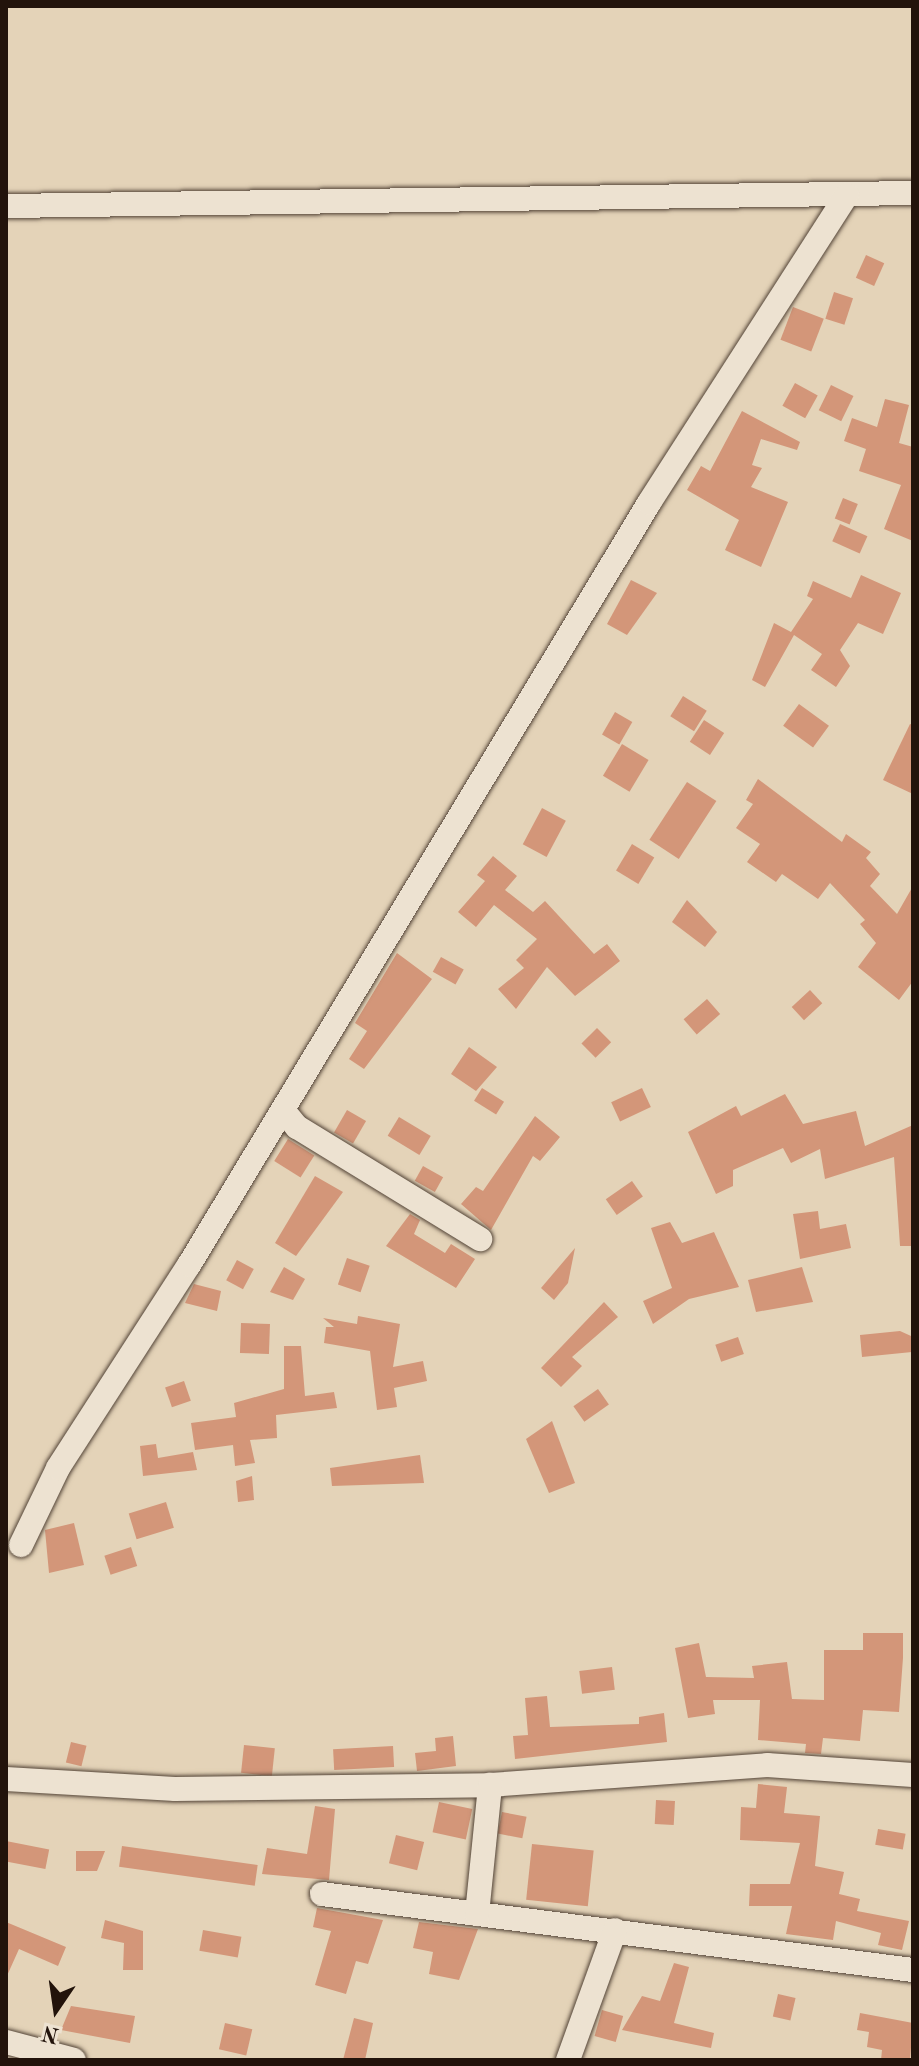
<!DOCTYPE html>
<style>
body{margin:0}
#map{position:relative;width:919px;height:2066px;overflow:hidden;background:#e4d3b8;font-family:"Old Standard TT",serif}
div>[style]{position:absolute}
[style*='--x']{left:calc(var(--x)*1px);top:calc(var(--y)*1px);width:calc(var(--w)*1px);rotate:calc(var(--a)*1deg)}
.building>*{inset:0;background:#d39679;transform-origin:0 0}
.roads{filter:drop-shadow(0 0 2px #524336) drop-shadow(0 0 2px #524336)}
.minor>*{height:24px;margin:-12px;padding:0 12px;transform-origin:12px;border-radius:12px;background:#ede2d1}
span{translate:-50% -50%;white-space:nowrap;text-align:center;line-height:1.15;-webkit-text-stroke:6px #ede2d1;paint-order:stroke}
.frame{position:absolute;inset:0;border:8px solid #22130b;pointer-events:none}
.north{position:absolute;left:16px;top:1970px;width:80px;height:80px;-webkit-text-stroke:6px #ede2d1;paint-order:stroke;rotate:193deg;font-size:22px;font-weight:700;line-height:32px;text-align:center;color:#22130b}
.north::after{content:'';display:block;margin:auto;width:28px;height:36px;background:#22130b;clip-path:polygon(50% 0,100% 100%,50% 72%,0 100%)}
</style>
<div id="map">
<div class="building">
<div style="left:866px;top:255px;width:20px;height:25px;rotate:24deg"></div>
<div style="left:834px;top:292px;width:20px;height:28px;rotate:18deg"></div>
<div style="left:793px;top:307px;width:33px;height:35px;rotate:21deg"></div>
<div style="left:795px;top:383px;width:26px;height:26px;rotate:29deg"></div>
<div style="left:831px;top:385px;width:25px;height:28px;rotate:26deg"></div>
<div style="clip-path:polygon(885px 399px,909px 405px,899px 443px,913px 447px,913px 541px,884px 529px,901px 485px,859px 471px,866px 449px,844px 441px,852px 418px,877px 427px)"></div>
<div style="clip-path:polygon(742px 411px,800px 442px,797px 450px,761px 439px,752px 465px,762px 468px,751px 487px,788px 502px,761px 567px,725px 550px,739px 520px,687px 490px,701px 466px,710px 471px)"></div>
<div style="left:843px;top:498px;width:16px;height:22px;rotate:22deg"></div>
<div style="left:840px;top:524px;width:30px;height:19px;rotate:24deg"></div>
<div style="clip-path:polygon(861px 575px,901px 593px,883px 634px,858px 623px,840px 650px,850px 666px,836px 687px,811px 670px,822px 654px,794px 635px,765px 687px,752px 680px,774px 623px,791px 632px,813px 599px,807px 596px,813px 581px,851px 598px)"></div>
<div style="clip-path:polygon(631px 580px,657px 593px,627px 635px,607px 624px)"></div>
<div style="left:683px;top:696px;width:28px;height:24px;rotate:32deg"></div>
<div style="left:799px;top:704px;width:37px;height:27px;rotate:36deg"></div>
<div style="left:615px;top:712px;width:20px;height:26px;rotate:30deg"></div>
<div style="left:704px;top:720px;width:24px;height:26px;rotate:33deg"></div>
<div style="clip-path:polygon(910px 724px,913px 725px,913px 794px,883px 780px)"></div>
<div style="left:622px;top:744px;width:31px;height:37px;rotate:31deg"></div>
<div style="clip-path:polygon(758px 779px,842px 842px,846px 834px,871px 852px,866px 858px,880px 874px,870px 886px,897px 914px,913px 886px,913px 981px,899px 1000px,858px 967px,876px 943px,860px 924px,865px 920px,830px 883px,818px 899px,782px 874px,776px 882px,747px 862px,760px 844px,736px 828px,753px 804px,746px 800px)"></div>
<div style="left:687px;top:782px;width:35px;height:69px;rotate:33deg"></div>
<div style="left:542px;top:808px;width:27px;height:41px;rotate:28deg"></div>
<div style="left:632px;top:844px;width:26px;height:31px;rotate:31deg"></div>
<div style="clip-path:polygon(493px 856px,517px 876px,505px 890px,533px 912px,545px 901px,594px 954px,607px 944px,620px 961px,575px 996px,547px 967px,516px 1009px,498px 989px,524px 968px,516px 960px,537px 939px,494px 905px,476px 927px,458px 912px,485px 881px,477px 875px)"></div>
<div style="clip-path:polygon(687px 900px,717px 932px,705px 947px,672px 922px)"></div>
<div style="clip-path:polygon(397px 953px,432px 979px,364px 1069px,349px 1059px,367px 1031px,355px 1023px)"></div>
<div style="left:441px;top:957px;width:26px;height:17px;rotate:29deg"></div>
<div style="left:810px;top:990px;width:18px;height:25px;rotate:47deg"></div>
<div style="left:707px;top:999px;width:20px;height:31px;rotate:49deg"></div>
<div style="left:597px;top:1028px;width:20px;height:22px;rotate:45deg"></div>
<div style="clip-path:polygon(469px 1047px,497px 1067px,476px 1091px,451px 1074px)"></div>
<div style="left:482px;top:1088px;width:26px;height:15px;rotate:32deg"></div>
<div style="left:642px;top:1088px;width:21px;height:34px;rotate:65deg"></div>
<div style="clip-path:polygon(785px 1094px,803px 1124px,856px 1111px,865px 1146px,913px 1125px,913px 1246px,900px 1246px,894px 1157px,825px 1179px,820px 1149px,791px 1163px,783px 1148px,733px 1170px,733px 1186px,716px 1194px,688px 1132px,736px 1106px,741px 1116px)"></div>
<div style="left:347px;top:1110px;width:22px;height:26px;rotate:30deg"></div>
<div style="clip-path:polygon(535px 1116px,560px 1137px,540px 1161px,533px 1156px,491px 1230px,461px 1204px,476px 1187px,483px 1191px)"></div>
<div style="left:399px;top:1117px;width:37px;height:22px;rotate:31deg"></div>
<div style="left:288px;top:1139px;width:31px;height:26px;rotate:32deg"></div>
<div style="left:423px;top:1166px;width:23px;height:17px;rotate:29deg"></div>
<div style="clip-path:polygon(315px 1176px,343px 1192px,296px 1256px,275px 1243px)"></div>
<div style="left:632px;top:1181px;width:19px;height:32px;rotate:55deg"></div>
<div style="clip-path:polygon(818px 1211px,820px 1229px,846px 1224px,851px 1248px,800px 1259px,793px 1214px)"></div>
<div style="clip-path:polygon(410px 1214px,420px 1220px,414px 1234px,445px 1253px,451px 1244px,475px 1259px,456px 1288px,386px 1246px)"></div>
<div style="clip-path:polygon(670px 1222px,682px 1243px,714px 1232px,739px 1287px,689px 1299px,653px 1324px,643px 1301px,672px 1288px,651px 1228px)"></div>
<div style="clip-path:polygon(575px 1248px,568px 1283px,554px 1300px,541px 1288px)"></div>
<div style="left:347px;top:1258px;width:24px;height:28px;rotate:19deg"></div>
<div style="left:237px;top:1260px;width:19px;height:23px;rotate:28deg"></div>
<div style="clip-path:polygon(284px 1267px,305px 1279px,293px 1300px,270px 1292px)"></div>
<div style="clip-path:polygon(802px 1267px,813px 1302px,756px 1312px,748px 1280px)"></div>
<div style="clip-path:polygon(194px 1284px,221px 1291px,217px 1311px,185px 1303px)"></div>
<div style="clip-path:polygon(604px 1302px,618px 1317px,572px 1357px,582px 1366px,561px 1387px,541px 1368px)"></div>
<div style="clip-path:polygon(358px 1316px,400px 1324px,393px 1367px,423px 1361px,427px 1381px,394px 1388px,397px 1407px,377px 1410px,370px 1351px,324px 1343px,326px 1327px,334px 1327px,323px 1318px,357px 1324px)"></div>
<div style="left:241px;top:1323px;width:29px;height:30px;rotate:2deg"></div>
<div style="clip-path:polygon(900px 1331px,911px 1336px,912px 1352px,862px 1357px,860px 1335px)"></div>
<div style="left:738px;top:1337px;width:18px;height:24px;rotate:71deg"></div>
<div style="clip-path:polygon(284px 1346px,301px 1346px,305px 1396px,334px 1392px,337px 1408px,276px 1415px,277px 1438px,250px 1440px,255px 1463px,235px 1466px,233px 1445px,195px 1450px,191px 1423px,236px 1417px,234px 1403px,284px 1389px)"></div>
<div style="left:184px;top:1381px;width:21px;height:20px;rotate:71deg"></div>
<div style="left:598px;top:1389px;width:19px;height:30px;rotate:55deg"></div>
<div style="clip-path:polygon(552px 1421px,575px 1483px,549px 1493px,526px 1439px)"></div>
<div style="clip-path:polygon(156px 1444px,158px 1458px,193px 1452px,197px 1470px,143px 1476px,140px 1446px)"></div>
<div style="clip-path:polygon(420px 1455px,424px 1483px,332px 1486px,330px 1468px)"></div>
<div style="clip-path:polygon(252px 1476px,254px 1500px,238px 1502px,236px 1481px)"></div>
<div style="left:166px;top:1502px;width:27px;height:39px;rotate:73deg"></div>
<div style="clip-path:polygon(74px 1523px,84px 1565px,49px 1573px,45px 1530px)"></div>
<div style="left:131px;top:1547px;width:20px;height:28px;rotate:72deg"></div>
<div style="clip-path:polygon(863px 1633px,903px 1633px,903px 1658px,899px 1712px,863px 1710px,860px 1741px,823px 1738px,821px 1754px,805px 1753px,806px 1744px,758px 1740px,760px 1700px,713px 1700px,715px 1714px,688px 1718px,675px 1648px,699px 1643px,706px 1677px,754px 1678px,752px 1666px,787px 1662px,792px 1699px,824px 1700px,824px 1650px,863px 1650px)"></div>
<div style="left:612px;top:1667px;width:23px;height:33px;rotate:83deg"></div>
<div style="clip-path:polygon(547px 1696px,550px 1727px,639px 1724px,639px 1717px,664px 1713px,667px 1742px,515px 1759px,513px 1736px,528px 1735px,525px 1698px)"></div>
<div style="clip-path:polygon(453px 1736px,456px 1766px,417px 1771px,415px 1753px,436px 1751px,435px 1738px)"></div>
<div style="left:71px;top:1742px;width:16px;height:21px;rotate:14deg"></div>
<div style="left:244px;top:1745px;width:31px;height:28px;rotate:6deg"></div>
<div style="left:393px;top:1746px;width:21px;height:60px;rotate:87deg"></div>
<div style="clip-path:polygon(758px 1784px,787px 1787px,784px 1813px,820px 1816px,815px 1866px,844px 1872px,839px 1894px,860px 1899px,857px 1911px,909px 1921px,902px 1950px,878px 1945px,881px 1933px,836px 1921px,833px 1940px,786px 1934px,792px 1906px,749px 1906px,750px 1884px,790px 1884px,800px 1843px,740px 1840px,741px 1807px,756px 1808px)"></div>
<div style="left:656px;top:1800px;width:19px;height:24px;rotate:3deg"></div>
<div style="left:439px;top:1802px;width:34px;height:31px;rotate:12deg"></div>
<div style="clip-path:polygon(315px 1806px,335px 1809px,329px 1880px,262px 1874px,267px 1848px,307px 1854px)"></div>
<div style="left:502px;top:1812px;width:25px;height:22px;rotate:11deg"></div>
<div style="left:878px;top:1829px;width:28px;height:16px;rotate:10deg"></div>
<div style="left:396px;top:1835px;width:29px;height:29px;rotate:14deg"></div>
<div style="left:6px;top:1841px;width:44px;height:20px;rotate:11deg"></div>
<div style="left:532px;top:1844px;width:62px;height:56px;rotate:6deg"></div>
<div style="left:122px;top:1846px;width:137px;height:21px;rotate:8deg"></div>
<div style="clip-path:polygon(76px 1851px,105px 1851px,97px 1871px,76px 1871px)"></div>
<div style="clip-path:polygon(317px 1908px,383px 1920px,368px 1964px,356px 1961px,346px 1994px,315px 1985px,331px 1931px,313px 1927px)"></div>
<div style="clip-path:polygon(105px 1920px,143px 1931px,143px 1970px,123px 1970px,124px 1943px,101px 1938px)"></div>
<div style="clip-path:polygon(6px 1922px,66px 1947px,58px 1966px,19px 1949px,6px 1978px)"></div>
<div style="clip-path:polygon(419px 1922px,478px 1929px,459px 1980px,429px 1974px,433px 1952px,413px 1948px)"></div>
<div style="left:203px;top:1930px;width:39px;height:21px;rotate:10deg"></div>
<div style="clip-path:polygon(674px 1963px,689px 1967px,674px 2023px,714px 2033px,711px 2048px,622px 2030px,642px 1996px,660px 2001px)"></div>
<div style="left:778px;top:1994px;width:18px;height:23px;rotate:13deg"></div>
<div style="clip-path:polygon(71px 2006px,135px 2016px,130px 2043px,61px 2030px)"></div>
<div style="left:602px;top:2010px;width:22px;height:27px;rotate:16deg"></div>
<div style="clip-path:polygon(860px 2013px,913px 2023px,910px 2060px,881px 2060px,882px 2050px,867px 2047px,869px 2032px,857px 2030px)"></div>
<div style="clip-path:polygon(354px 2018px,373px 2023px,365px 2060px,343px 2060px)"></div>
<div style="left:225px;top:2023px;width:28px;height:27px;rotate:13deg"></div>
</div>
<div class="roads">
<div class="minor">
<div style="--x:6;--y:206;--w:907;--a:-0.82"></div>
<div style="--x:283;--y:1110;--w:22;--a:51"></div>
<div style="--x:297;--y:1127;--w:215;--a:31.5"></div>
<div style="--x:21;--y:1545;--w:85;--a:-64.3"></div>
<div style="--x:58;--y:1468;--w:242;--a:-57.2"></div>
<div style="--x:189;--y:1265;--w:890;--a:-58.88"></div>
<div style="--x:649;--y:503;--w:366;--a:-57.3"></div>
<div style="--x:6;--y:1779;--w:169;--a:3.4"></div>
<div style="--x:175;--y:1789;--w:315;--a:-0.7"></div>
<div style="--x:490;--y:1785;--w:278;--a:-4.1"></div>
<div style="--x:767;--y:1765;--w:146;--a:3.9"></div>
<div style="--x:322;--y:1894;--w:596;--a:7.33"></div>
<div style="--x:477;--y:1914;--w:130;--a:-84.2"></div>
<div style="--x:6;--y:2042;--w:70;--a:14.8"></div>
<div style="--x:568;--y:2060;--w:138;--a:-70.1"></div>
</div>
</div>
<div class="frame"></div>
<div class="north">N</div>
</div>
